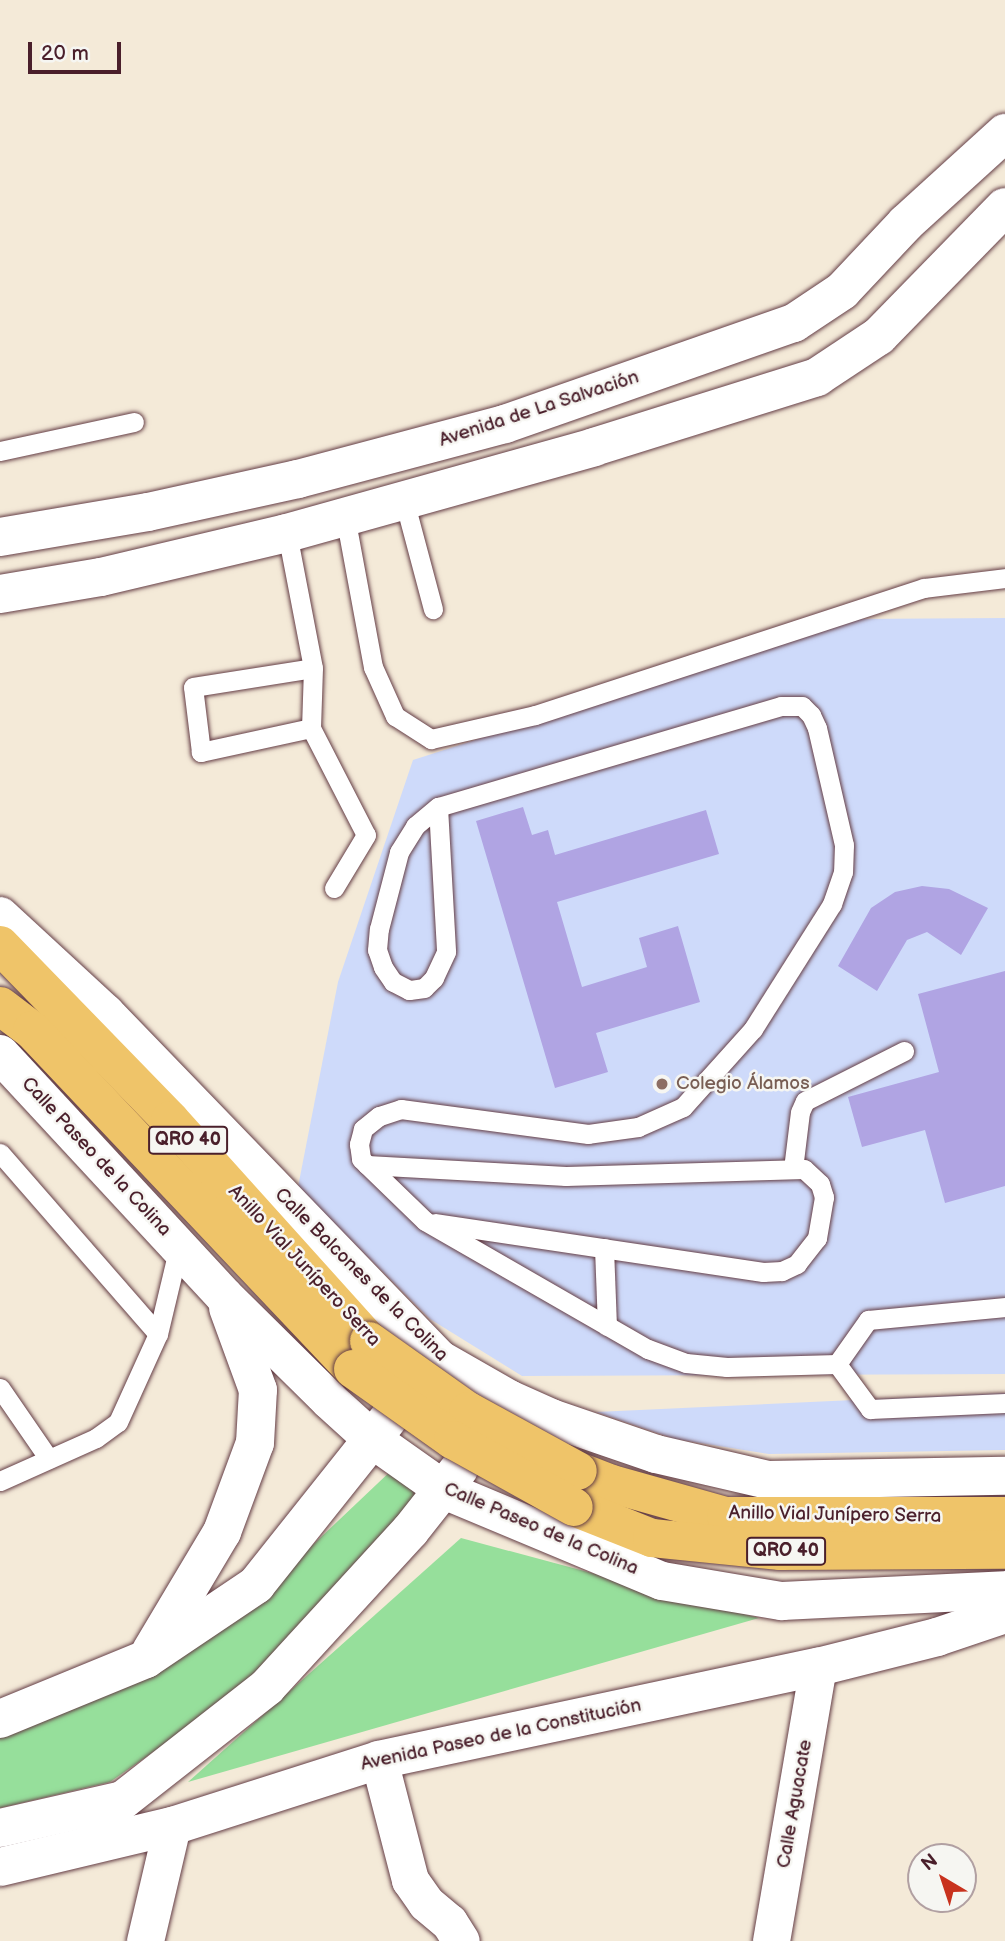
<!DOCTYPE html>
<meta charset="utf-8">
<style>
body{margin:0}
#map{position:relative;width:1005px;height:1941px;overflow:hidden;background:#f4ead8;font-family:"Balsamiq Sans",sans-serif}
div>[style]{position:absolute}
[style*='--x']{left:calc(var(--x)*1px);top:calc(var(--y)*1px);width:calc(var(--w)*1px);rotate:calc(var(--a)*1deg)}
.built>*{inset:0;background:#cedafa}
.green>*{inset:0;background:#96df9b}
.building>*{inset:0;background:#b0a4e3}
.roads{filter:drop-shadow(0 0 2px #643d45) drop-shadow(0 0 2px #643d45)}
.service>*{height:19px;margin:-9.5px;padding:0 9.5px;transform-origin:9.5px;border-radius:9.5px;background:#fff}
.minor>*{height:37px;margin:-18.5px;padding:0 18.5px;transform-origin:18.5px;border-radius:18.5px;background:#fff}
.tertiary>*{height:38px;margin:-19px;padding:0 19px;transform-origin:19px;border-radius:19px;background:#fff}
.trunk>*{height:38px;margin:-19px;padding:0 19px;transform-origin:19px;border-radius:19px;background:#efc469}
.bridges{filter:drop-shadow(0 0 2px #643d45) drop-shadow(0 0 2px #643d45)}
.trunk-bridge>*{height:38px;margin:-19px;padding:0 19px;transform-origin:19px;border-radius:19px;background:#efc469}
.dots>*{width:19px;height:19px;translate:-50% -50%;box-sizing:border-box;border:4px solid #f6f6f2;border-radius:50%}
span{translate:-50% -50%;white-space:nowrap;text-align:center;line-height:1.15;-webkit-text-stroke:5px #f6f6f2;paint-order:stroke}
.shield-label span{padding:2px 5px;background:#f6f6f2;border:2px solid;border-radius:5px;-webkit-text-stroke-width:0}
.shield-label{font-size:18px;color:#4a1f2b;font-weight:700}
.street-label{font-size:19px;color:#4a1f2b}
.education-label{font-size:19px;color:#785e54}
.left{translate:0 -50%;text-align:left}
.north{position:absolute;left:907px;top:1843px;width:70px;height:70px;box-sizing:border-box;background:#f6f6f2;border:2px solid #b1a0a2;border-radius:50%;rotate:321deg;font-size:19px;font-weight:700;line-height:28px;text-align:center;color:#4a1f2b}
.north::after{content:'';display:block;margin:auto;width:24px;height:32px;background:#c8321e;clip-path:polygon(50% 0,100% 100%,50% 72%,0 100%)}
.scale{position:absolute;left:28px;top:42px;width:93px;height:32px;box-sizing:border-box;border:4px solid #4a1f2b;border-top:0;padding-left:9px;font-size:21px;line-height:24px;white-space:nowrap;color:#4a1f2b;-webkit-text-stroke:5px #f6f6f2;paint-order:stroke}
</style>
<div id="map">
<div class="built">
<div style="clip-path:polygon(1005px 618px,1005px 1374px,522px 1376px,430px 1319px,298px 1187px,338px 982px,413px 760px,850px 619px)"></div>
<div style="clip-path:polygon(1005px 1393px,1005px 1450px,769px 1454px,675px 1439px,596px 1412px)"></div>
</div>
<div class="green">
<div style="clip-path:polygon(396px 1466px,430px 1490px,251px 1684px,110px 1782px,0 1808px,0 1729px,243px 1611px)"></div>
<div style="clip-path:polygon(461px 1538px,759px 1618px,188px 1782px)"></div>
</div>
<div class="building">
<div style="clip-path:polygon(523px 807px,532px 835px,548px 830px,555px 855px,706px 810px,719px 854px,557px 902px,582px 987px,647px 967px,639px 938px,678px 926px,700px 1002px,596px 1033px,608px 1072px,555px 1088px,476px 821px)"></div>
<div style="clip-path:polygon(922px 886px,949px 889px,988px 908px,961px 955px,927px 932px,907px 940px,877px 991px,838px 966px,871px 908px,895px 892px)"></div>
<div style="clip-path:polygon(1005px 971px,1005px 1186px,945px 1203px,925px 1130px,862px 1147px,848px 1097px,939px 1072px,918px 994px)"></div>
</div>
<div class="roads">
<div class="service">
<div style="--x:0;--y:451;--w:137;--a:-12.2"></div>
<div style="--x:404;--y:500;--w:113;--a:75.1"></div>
<div style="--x:345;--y:516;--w:154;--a:79.5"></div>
<div style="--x:373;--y:667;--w:54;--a:65.8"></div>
<div style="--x:395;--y:716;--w:43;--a:32.6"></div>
<div style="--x:431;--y:739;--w:107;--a:-13"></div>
<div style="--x:535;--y:715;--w:409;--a:-18.1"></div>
<div style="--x:924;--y:588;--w:82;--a:-7"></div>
<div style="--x:287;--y:533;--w:137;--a:79.1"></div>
<div style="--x:311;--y:728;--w:113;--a:167.7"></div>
<div style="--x:201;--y:752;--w:65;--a:-97"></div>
<div style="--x:193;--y:687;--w:121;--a:-9"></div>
<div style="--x:313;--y:668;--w:60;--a:91.9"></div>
<div style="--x:311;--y:728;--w:120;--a:62.8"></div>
<div style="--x:366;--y:835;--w:62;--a:121.1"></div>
<div style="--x:438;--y:807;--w:145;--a:86.8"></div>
<div style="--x:446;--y:952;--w:29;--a:115"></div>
<div style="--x:434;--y:978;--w:14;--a:135"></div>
<div style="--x:424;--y:988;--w:15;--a:172"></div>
<div style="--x:409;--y:990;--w:18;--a:-153"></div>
<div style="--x:393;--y:982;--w:18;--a:-124"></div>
<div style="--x:383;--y:967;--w:18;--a:-109"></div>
<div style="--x:377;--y:950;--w:21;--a:-85"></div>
<div style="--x:379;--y:929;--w:80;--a:-75.4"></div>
<div style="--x:399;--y:852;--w:31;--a:-58"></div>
<div style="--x:415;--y:826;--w:30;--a:-40"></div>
<div style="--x:438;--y:807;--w:358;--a:-16.4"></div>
<div style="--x:781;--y:706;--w:21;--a:0"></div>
<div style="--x:802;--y:706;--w:13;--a:45"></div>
<div style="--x:811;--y:715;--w:14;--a:65"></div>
<div style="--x:817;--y:728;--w:120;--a:77"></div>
<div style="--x:844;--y:845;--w:27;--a:92"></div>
<div style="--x:843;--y:872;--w:34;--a:109"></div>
<div style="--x:832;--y:904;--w:148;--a:122.3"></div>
<div style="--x:753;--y:1029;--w:105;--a:131.9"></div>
<div style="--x:683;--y:1107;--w:49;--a:156"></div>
<div style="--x:638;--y:1127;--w:50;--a:172"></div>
<div style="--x:588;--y:1134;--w:189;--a:-172.4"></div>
<div style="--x:401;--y:1109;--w:23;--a:162"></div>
<div style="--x:379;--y:1116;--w:21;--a:141"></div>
<div style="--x:363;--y:1129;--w:16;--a:105"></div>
<div style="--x:359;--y:1144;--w:15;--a:82"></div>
<div style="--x:361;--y:1159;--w:89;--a:44.1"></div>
<div style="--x:425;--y:1221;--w:257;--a:29.9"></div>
<div style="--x:648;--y:1349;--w:40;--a:20.2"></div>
<div style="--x:686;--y:1363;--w:41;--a:5.6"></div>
<div style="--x:727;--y:1367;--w:110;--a:-1.6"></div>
<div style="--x:0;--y:1153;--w:240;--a:48.9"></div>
<div style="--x:367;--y:1165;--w:199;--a:3.2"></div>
<div style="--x:566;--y:1176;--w:238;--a:-1.7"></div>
<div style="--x:804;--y:1169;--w:22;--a:43"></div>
<div style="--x:820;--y:1184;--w:14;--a:73"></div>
<div style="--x:824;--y:1197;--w:42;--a:99.7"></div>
<div style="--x:817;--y:1238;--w:33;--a:128"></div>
<div style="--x:797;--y:1264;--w:17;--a:155"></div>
<div style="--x:782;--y:1271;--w:19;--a:177"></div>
<div style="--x:763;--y:1272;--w:331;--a:-171.5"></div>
<div style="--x:793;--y:1169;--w:57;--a:-83"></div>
<div style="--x:800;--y:1112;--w:12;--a:-66"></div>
<div style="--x:805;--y:1101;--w:111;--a:-26.8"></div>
<div style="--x:604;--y:1248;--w:78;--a:87.8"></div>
<div style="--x:837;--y:1364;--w:54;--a:-54.8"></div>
<div style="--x:868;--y:1320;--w:138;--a:-5.4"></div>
<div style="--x:837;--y:1364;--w:56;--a:53.7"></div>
<div style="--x:870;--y:1409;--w:135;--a:-2.5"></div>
<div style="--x:0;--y:1388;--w:86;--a:55.4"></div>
<div style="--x:0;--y:1481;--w:105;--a:-24.1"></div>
<div style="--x:96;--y:1438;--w:27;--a:-36"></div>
<div style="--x:118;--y:1422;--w:97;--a:-65.6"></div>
<div style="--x:158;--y:1334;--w:90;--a:-76.6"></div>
</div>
<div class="minor">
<div style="--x:379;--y:1760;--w:124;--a:75.5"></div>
<div style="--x:410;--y:1880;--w:28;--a:55"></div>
<div style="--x:426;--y:1903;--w:30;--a:40"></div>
<div style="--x:449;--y:1922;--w:22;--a:58"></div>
<div style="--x:145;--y:1941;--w:118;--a:-76.8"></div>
<div style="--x:771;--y:1941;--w:278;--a:-80.3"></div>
</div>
<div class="tertiary">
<div style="--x:0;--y:537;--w:150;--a:-9.6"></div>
<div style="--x:148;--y:512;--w:154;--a:-12.4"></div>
<div style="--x:298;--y:479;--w:214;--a:-14.9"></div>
<div style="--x:505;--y:424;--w:306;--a:-19.3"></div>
<div style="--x:794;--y:323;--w:58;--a:-33.7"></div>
<div style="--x:842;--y:291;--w:93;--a:-46.7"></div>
<div style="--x:906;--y:223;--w:134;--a:-42.3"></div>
<div style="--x:0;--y:594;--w:102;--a:-9.6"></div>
<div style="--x:101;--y:577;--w:191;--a:-13.3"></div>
<div style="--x:287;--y:533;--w:319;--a:-15.6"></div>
<div style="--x:594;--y:447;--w:234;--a:-17.4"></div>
<div style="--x:817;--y:377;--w:74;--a:-33.5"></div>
<div style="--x:879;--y:336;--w:180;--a:-45.7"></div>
<div style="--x:0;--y:916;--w:143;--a:42.7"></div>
<div style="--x:105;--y:1013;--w:481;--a:46"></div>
<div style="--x:439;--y:1359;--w:81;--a:29.7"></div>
<div style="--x:509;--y:1399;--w:46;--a:24.3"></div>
<div style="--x:551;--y:1418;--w:111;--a:18.9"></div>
<div style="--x:656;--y:1454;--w:115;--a:13.1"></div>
<div style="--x:768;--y:1480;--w:237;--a:-1"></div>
<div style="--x:0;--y:1054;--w:330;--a:47.2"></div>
<div style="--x:224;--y:1296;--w:148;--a:44.7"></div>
<div style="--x:329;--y:1400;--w:58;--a:42.2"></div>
<div style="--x:372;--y:1439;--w:88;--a:35.3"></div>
<div style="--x:444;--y:1490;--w:236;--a:22.7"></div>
<div style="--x:662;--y:1581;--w:122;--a:9.5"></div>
<div style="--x:782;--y:1601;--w:223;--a:-2.8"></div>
<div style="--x:151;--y:1651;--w:139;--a:-59.2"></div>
<div style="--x:222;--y:1532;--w:95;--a:-69.7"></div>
<div style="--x:255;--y:1443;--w:53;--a:-86.8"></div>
<div style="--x:258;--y:1390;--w:87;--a:-110.1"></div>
<div style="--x:0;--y:1719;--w:158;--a:-22.3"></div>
<div style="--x:146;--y:1659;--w:133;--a:-33.9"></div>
<div style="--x:256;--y:1585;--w:212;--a:-51.5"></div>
<div style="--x:0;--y:1828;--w:126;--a:-12.8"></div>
<div style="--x:123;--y:1800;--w:183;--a:-38.1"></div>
<div style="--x:267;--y:1687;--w:212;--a:-47.5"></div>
<div style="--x:410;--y:1531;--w:79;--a:-51.7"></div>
<div style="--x:0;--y:1867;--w:177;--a:-13.4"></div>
<div style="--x:172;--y:1826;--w:217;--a:-17.7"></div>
<div style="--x:379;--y:1760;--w:449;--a:-12"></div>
<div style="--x:818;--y:1667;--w:123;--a:-14.1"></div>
<div style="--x:937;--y:1637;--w:72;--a:-18.7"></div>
</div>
<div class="trunk">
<div style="--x:0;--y:945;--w:244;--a:45.8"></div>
<div style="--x:170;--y:1120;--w:297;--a:48"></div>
<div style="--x:0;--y:1006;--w:40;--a:37"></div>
<div style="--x:32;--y:1030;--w:467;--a:46.6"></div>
<div style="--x:578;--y:1471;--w:36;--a:21"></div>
<div style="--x:612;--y:1484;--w:118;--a:15.7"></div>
<div style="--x:726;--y:1516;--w:279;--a:0"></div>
<div style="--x:574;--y:1507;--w:84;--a:21.7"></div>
<div style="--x:652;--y:1538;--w:129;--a:5.8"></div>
<div style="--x:780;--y:1551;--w:225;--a:-0.3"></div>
</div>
</div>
<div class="bridges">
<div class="trunk-bridge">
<div style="--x:369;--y:1341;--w:121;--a:35.3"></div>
<div style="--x:468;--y:1411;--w:125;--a:28.6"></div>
<div style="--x:353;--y:1369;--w:123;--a:35.4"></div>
<div style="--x:453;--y:1440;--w:138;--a:29"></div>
</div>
</div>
<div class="dots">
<div style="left:662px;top:1084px;background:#8d6e63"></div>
</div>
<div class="shield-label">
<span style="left:188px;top:1140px">QRO 40</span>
<span style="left:786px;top:1551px">QRO 40</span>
</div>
<div class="street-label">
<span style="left:539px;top:409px;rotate:-18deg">Avenida de La Salvación</span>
<span style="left:96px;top:1157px;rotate:47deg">Calle Paseo de la Colina</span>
<span style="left:304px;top:1266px;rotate:47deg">Anillo Vial Junípero Serra</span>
<span style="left:361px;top:1275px;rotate:45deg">Calle Balcones de la Colina</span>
<span style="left:835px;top:1515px;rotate:1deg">Anillo Vial Junípero Serra</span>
<span style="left:541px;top:1529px;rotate:23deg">Calle Paseo de la Colina</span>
<span style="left:501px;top:1735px;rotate:-12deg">Avenida Paseo de la Constitución</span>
<span style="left:795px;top:1804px;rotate:-80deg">Calle Aguacate</span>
</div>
<div class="education-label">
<span class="left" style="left:676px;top:1084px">Colegio Álamos</span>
</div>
<div class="north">N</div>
<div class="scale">20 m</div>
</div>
